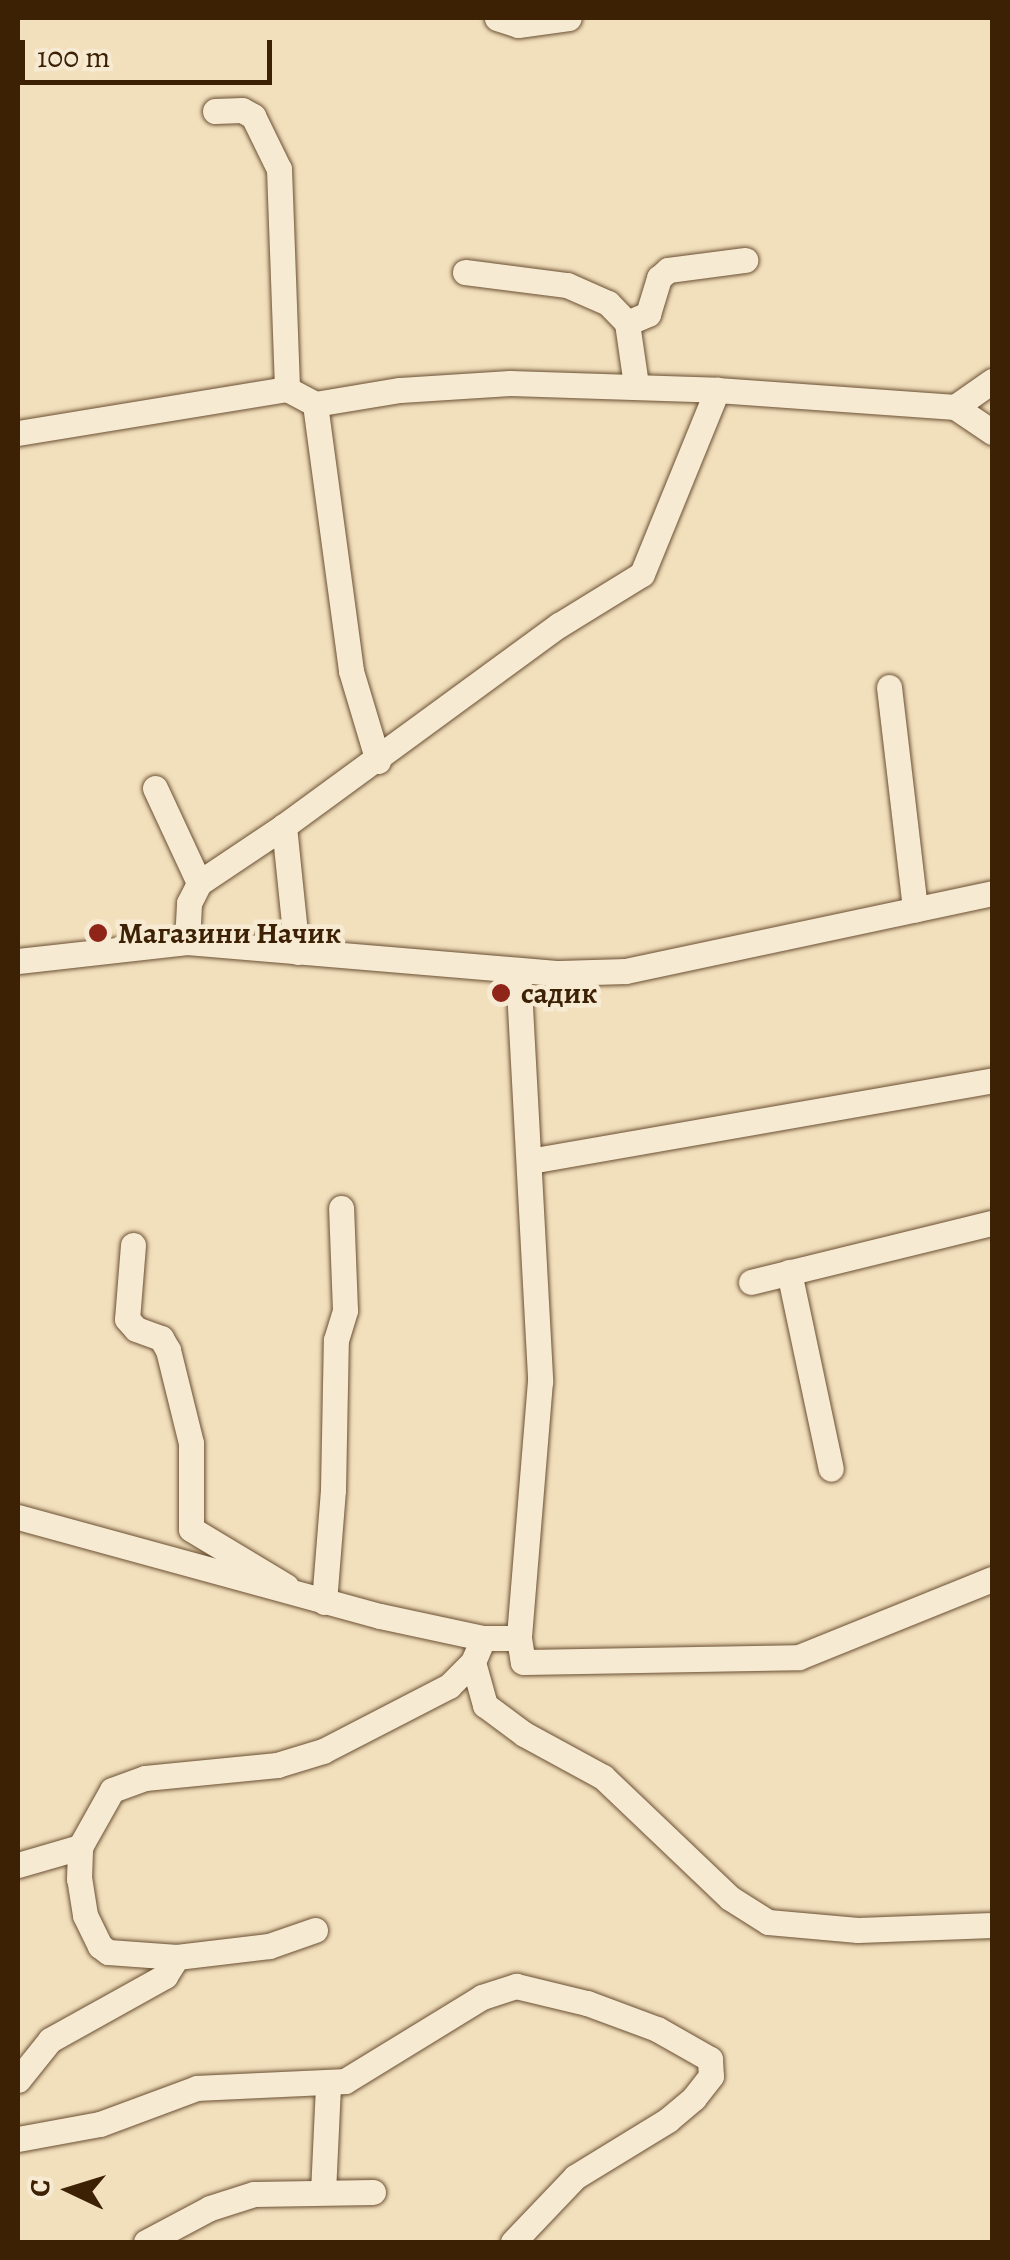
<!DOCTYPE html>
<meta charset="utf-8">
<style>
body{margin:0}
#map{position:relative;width:1010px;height:2260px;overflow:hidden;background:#f2dfbc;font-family:Alegreya,serif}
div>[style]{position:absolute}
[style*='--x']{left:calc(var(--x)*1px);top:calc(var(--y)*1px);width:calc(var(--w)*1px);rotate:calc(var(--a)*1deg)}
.roads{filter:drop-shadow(0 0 2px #6a5033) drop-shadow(0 0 2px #6a5033)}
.minor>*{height:25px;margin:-12.5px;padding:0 12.5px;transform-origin:12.5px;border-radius:12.5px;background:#f7ead3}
.dots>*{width:28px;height:28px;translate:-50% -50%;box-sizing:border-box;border:5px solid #f7ead3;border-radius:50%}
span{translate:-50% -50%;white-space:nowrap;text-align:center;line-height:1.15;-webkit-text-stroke:9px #f7ead3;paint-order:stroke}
.poi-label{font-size:30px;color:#3c2105;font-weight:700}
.left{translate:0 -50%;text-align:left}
.frame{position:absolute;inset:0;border:20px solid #3c2105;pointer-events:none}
.north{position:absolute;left:20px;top:2140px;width:100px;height:100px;-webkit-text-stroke:8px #f7ead3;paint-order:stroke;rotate:274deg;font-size:28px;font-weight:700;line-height:40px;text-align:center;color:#3c2105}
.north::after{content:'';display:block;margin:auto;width:35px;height:45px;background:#3c2105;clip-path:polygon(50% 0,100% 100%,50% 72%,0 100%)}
.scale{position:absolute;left:20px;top:40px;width:252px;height:45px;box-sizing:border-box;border:5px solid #3c2105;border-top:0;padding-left:12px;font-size:30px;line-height:35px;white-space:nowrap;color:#3c2105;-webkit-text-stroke:8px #f7ead3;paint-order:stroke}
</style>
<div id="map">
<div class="roads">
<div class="minor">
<div style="--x:497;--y:18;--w:22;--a:18"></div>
<div style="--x:518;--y:25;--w:51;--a:-7.8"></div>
<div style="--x:215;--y:111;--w:27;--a:-2"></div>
<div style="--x:242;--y:110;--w:13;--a:29"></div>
<div style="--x:253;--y:116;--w:59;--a:63.9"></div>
<div style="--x:279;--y:169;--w:220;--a:87.9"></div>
<div style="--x:287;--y:389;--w:32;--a:28"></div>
<div style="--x:315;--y:404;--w:269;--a:82.3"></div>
<div style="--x:351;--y:671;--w:94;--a:73.3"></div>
<div style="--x:465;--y:272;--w:103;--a:7.3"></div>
<div style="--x:567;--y:285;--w:45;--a:23.7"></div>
<div style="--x:608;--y:303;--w:28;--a:46"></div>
<div style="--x:627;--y:323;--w:63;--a:81.7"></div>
<div style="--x:627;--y:323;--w:23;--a:-23"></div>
<div style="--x:648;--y:314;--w:38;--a:-73"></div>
<div style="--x:659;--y:278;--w:12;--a:-42"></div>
<div style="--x:668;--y:270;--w:78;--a:-7.4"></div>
<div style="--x:315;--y:404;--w:86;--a:-9.4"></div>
<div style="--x:400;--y:390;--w:110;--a:-3.6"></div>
<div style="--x:510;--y:383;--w:207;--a:1.9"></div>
<div style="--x:955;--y:407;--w:45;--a:34"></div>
<div style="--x:18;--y:433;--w:273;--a:-9.3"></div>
<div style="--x:889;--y:687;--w:224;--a:83.3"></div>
<div style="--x:155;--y:788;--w:105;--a:65.1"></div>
<div style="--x:187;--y:942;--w:39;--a:-87"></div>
<div style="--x:189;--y:903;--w:22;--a:-63"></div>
<div style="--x:199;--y:883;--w:102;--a:-33.8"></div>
<div style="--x:297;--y:952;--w:127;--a:-95.9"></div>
<div style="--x:284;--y:826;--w:341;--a:-36.2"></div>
<div style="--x:559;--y:625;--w:97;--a:-31.6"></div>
<div style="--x:642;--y:574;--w:199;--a:-67.8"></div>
<div style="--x:717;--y:390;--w:239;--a:4.1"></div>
<div style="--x:955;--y:407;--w:45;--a:-35.1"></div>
<div style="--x:18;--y:961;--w:170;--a:-6.4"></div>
<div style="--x:187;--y:942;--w:373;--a:4.8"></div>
<div style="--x:559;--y:973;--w:67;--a:-1.7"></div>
<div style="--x:626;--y:971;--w:374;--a:-12"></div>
<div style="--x:518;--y:970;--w:412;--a:86.9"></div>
<div style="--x:540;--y:1381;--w:258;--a:94.7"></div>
<div style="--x:519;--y:1638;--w:24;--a:81"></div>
<div style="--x:523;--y:1662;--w:276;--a:-1"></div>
<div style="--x:799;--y:1657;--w:208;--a:-22"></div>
<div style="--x:530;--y:1161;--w:469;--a:-9.9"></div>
<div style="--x:133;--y:1245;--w:74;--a:94.6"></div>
<div style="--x:127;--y:1319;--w:13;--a:48"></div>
<div style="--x:136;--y:1329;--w:27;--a:20"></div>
<div style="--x:161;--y:1338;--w:14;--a:60"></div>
<div style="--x:168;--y:1350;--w:96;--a:76.1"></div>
<div style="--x:191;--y:1443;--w:86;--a:90"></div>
<div style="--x:191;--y:1529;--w:111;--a:31"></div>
<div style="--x:789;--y:1272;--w:201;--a:78"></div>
<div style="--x:751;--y:1282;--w:248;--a:-13.8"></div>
<div style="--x:18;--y:1517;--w:375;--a:15.3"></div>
<div style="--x:380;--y:1616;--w:105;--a:12.1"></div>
<div style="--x:483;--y:1638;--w:36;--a:0"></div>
<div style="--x:324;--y:1602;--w:112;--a:-85.4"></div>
<div style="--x:333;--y:1490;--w:150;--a:-88.9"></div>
<div style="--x:336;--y:1340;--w:31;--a:-73"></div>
<div style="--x:345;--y:1310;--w:102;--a:-92.2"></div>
<div style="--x:473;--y:1662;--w:45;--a:74.4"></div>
<div style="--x:485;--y:1705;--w:49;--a:36.6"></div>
<div style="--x:524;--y:1734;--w:90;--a:28.6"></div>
<div style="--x:603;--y:1777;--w:175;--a:43.6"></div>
<div style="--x:730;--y:1898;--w:45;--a:32.3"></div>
<div style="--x:768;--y:1922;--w:90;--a:5.1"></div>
<div style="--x:858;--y:1930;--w:134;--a:-2.1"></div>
<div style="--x:18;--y:1865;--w:65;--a:-16.2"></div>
<div style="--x:315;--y:1930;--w:49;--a:160.8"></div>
<div style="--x:269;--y:1946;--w:93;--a:173.2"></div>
<div style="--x:177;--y:1957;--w:69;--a:-175.9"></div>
<div style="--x:108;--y:1952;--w:10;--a:-143"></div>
<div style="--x:100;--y:1946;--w:34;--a:-116"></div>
<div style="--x:85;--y:1915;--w:36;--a:-99"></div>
<div style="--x:79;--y:1879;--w:32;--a:-88"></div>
<div style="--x:80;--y:1847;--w:65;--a:-60.7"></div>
<div style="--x:112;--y:1790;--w:35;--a:-20"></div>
<div style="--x:145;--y:1778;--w:133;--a:-5.6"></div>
<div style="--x:277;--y:1765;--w:48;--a:-16.9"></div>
<div style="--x:323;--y:1751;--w:142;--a:-27.3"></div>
<div style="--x:449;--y:1686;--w:34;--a:-45"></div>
<div style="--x:473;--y:1662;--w:26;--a:-67"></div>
<div style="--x:18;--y:2080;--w:51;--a:-51.3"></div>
<div style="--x:50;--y:2040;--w:132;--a:-29.1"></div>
<div style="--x:165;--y:1976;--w:22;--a:-58"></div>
<div style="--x:18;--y:2139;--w:83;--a:-10.4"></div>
<div style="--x:100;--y:2124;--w:103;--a:-20.4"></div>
<div style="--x:197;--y:2088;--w:148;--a:-2.7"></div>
<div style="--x:345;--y:2081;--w:161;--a:-31.5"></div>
<div style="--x:482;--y:1997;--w:36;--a:-18"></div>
<div style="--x:516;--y:1986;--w:73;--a:13.5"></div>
<div style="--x:587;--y:2003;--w:75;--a:20.4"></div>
<div style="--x:657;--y:2029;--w:61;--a:29.5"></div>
<div style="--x:710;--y:2059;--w:17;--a:87"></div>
<div style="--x:711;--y:2076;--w:28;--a:128"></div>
<div style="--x:694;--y:2098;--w:34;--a:140"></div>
<div style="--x:668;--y:2120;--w:109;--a:148.5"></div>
<div style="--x:575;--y:2177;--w:90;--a:133.6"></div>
<div style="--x:323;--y:2192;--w:107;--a:-87.3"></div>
<div style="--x:146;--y:2242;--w:72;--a:-28"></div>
<div style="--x:210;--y:2208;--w:46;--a:-17.7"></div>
<div style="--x:254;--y:2194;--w:119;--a:-1"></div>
</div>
</div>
<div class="dots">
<div style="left:98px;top:933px;background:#8f2418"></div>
<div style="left:501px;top:993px;background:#8f2418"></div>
</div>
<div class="poi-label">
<span class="left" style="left:118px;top:933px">Магазини Начик</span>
<span class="left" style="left:521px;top:993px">садик</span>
</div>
<div class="frame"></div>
<div class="north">С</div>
<div class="scale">100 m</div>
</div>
